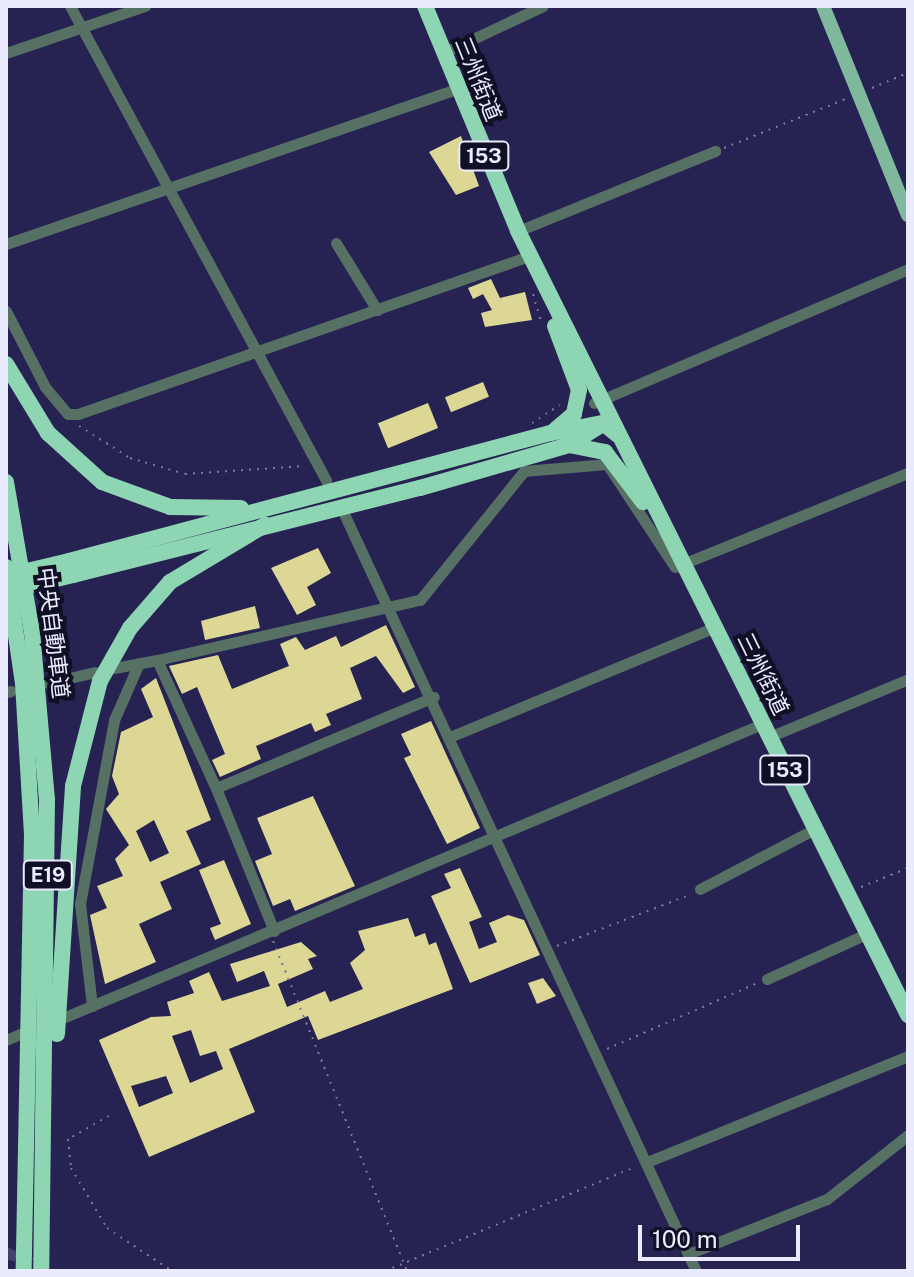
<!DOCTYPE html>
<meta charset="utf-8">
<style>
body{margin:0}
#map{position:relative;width:914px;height:1277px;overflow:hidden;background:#262252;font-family:"Public Sans","Noto Sans JP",sans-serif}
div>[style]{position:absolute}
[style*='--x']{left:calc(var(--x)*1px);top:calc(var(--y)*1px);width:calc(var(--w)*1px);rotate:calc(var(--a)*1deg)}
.building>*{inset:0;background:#ddd795;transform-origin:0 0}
.minor-tunnel>*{height:11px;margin-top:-5.5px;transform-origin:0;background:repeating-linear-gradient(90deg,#43406c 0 11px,transparent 0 16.5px)}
.path>*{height:2px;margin-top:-1px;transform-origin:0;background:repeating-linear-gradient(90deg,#7b799c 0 2px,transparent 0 8px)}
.minor>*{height:11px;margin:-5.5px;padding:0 5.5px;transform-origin:5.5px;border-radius:5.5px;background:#567164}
.major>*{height:14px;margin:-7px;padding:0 7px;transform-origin:7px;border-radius:7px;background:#7fb89d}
.highway>*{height:16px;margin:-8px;padding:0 8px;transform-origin:8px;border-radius:8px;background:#8ed5b4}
.highway-bridge>*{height:16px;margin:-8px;padding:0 8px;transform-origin:8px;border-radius:8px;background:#8ed5b4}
span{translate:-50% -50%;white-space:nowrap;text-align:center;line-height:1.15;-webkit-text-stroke:8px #100f25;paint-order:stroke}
.shield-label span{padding:2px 6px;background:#100f25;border:2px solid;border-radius:6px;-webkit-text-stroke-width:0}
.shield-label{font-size:20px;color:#eaebfe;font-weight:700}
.street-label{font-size:22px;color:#eaebfe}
.frame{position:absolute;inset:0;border:8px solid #eaebfe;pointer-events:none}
.scale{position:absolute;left:638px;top:1225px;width:162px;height:36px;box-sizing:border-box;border:4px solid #eaebfe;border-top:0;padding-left:10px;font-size:24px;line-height:28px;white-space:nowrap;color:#eaebfe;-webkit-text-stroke:6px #100f25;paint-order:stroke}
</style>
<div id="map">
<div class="building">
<div style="clip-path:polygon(461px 136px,479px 186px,456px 195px,429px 152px)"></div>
<div style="clip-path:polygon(491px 279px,500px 298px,525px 292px,532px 320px,485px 327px,481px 313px,492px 310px,483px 294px,473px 299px,468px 288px)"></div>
<div style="left:483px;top:382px;width:16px;height:41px;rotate:68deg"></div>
<div style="left:428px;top:403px;width:27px;height:54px;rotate:68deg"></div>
<div style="clip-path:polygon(318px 548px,331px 573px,307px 587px,316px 605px,297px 615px,271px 568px)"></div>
<div style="clip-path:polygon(255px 606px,260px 628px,205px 640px,201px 621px)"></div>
<div style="clip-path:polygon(386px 625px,415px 687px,403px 693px,376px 656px,350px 668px,362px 699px,326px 714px,331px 725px,315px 732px,311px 723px,256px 746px,261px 759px,220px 777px,212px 760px,225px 754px,197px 687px,182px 694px,169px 666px,218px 655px,232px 689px,289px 666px,280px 644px,296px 637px,305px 650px,336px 636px,341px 647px)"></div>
<div style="clip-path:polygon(evenodd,156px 678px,211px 820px,186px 831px,201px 864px,160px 882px,172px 909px,139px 924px,156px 962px,105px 984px,90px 915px,107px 908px,97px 886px,123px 876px,115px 859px,129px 845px,106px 809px,119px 794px,112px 776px,121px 732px,153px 717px,141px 689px,156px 678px,154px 820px,169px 853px,150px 862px,136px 831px,154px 820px)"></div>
<div style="clip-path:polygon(431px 721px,480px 828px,447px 844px,404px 758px,411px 755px,401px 734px)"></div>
<div style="clip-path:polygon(313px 796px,355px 886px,295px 911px,290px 899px,273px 906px,255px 861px,272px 854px,257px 818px)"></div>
<div style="clip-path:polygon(224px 860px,251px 924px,215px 940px,210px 928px,221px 924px,199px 870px)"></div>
<div style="clip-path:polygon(460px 868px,482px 917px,469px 922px,479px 949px,497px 942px,489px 923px,508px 915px,524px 920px,540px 955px,470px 983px,431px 896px,451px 888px,444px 874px)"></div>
<div style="clip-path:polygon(evenodd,408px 918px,415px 937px,425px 933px,429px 945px,436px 942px,453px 989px,318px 1040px,308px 1016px,229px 1049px,255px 1112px,149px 1157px,99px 1040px,151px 1017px,171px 1016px,167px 1002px,194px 993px,189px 981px,209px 972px,222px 1001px,270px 986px,264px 971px,237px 982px,230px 964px,301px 942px,317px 956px,308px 959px,313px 969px,278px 984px,287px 1007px,325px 991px,330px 1002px,363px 989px,350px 963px,365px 950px,358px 931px,408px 918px,191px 1030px,200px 1056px,216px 1051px,223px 1069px,190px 1083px,172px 1036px,191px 1030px,408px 918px,166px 1076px,173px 1093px,139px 1107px,131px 1086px,166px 1076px)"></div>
<div style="clip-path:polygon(543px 978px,556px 996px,537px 1004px,528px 983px)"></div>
</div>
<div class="minor-tunnel">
<div style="--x:6;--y:1252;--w:49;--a:22.9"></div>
</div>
<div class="path">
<div style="--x:872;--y:88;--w:39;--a:-23"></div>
<div style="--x:724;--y:148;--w:134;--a:-22"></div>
<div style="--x:533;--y:294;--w:29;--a:74"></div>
<div style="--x:532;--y:423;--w:33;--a:-33"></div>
<div style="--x:79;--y:426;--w:60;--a:32.1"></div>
<div style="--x:130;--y:458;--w:57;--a:16.2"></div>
<div style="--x:185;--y:474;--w:119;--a:-3.8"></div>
<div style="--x:6;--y:793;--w:149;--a:90"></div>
<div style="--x:861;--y:887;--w:51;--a:-22"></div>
<div style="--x:273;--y:941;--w:356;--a:67.9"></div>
<div style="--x:557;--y:946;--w:142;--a:-21.1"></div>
<div style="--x:607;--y:1049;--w:162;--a:-23.7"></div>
<div style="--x:109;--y:1116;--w:47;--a:150.7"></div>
<div style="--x:68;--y:1139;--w:29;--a:84"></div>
<div style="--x:71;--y:1168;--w:70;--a:59"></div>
<div style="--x:107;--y:1228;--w:78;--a:33.5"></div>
<div style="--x:385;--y:1271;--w:271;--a:-22.6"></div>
</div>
<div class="minor">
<div style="--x:70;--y:6;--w:539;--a:61.63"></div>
<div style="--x:6;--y:53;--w:147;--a:-18.7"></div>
<div style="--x:443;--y:53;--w:110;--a:-25.2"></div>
<div style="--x:518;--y:231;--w:213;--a:-22.1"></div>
<div style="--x:336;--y:243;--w:79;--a:58.5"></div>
<div style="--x:6;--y:244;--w:477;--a:-19"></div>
<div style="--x:6;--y:311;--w:85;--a:62.8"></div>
<div style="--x:45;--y:387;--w:35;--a:50"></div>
<div style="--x:68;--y:414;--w:10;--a:0"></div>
<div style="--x:78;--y:414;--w:479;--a:-19.3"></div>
<div style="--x:594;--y:403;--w:341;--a:-23.1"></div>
<div style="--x:345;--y:516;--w:833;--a:65.07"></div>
<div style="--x:157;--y:660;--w:270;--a:-12.9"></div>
<div style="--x:420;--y:600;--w:166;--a:-51.1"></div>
<div style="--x:524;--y:471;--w:83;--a:-4.8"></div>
<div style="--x:607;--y:464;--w:123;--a:56.6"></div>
<div style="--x:675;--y:567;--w:251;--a:-22"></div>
<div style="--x:114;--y:668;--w:44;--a:-10.5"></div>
<div style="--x:157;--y:660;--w:141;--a:65.3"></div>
<div style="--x:48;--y:683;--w:48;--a:-13.2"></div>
<div style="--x:6;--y:692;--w:5;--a:-11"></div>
<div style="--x:452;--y:736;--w:285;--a:-22.5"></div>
<div style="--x:769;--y:737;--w:151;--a:-22.6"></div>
<div style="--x:700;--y:889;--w:127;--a:-27.6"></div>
<div style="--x:274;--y:931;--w:154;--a:-112.1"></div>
<div style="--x:216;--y:788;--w:236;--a:-22.7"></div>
<div style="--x:767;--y:979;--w:109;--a:-24.4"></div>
<div style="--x:92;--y:1006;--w:103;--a:-96.7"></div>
<div style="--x:80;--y:904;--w:187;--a:-79.5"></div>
<div style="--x:114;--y:720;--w:62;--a:-66.3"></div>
<div style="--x:65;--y:1017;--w:756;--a:-22.8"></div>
<div style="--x:6;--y:1040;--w:15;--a:-23"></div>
<div style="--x:647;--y:1162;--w:282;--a:-22.1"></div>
<div style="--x:688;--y:1254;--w:149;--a:-21.6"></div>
<div style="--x:827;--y:1199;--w:103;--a:-38.3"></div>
</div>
<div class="major">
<div style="--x:823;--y:6;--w:226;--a:67.9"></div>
</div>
<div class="highway">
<div style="--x:425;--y:6;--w:243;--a:67.5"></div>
<div style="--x:518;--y:231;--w:876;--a:63.55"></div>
<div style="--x:555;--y:326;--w:68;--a:69.4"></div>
<div style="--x:579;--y:390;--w:25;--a:102"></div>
<div style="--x:574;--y:414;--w:25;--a:140"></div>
<div style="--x:6;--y:364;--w:81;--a:58.7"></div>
<div style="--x:48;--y:433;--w:73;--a:42.2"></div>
<div style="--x:102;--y:482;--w:72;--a:20.2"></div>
<div style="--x:170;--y:507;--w:71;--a:0.8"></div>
<div style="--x:569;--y:445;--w:37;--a:11"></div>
<div style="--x:605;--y:452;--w:63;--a:52.8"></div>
<div style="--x:6;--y:482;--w:152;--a:80.2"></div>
<div style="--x:32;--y:632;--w:168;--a:84.9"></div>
<div style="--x:47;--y:799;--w:472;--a:90.7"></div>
<div style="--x:69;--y:561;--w:499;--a:-14.9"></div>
<div style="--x:551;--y:433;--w:53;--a:-10.9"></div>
<div style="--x:603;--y:423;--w:19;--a:39"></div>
<div style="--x:6;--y:567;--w:117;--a:81.7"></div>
<div style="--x:23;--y:683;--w:152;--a:86.6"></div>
<div style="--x:32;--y:835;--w:436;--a:91.1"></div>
<div style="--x:73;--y:575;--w:358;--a:-14.1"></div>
<div style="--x:420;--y:488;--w:155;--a:-16.1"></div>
<div style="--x:569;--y:445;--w:36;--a:-32"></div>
<div style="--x:57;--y:1034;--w:249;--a:-86.3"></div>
<div style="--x:73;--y:786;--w:108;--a:-75.6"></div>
<div style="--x:100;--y:681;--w:61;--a:-60.5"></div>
<div style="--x:130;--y:628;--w:61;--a:-49"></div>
<div style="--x:170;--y:582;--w:111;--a:-31"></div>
</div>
<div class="highway-bridge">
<div style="--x:6;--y:576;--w:65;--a:-13.4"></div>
<div style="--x:6;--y:591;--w:69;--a:-13.4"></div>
</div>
<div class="shield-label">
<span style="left:484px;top:156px">153</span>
<span style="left:785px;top:770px">153</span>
<span style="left:48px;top:875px">E19</span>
</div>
<div class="street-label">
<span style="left:478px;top:79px;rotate:68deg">三州街道</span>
<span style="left:53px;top:633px;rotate:83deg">中央自動車道</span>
<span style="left:763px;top:674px;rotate:64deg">三州街道</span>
</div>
<div class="frame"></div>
<div class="scale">100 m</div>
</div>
